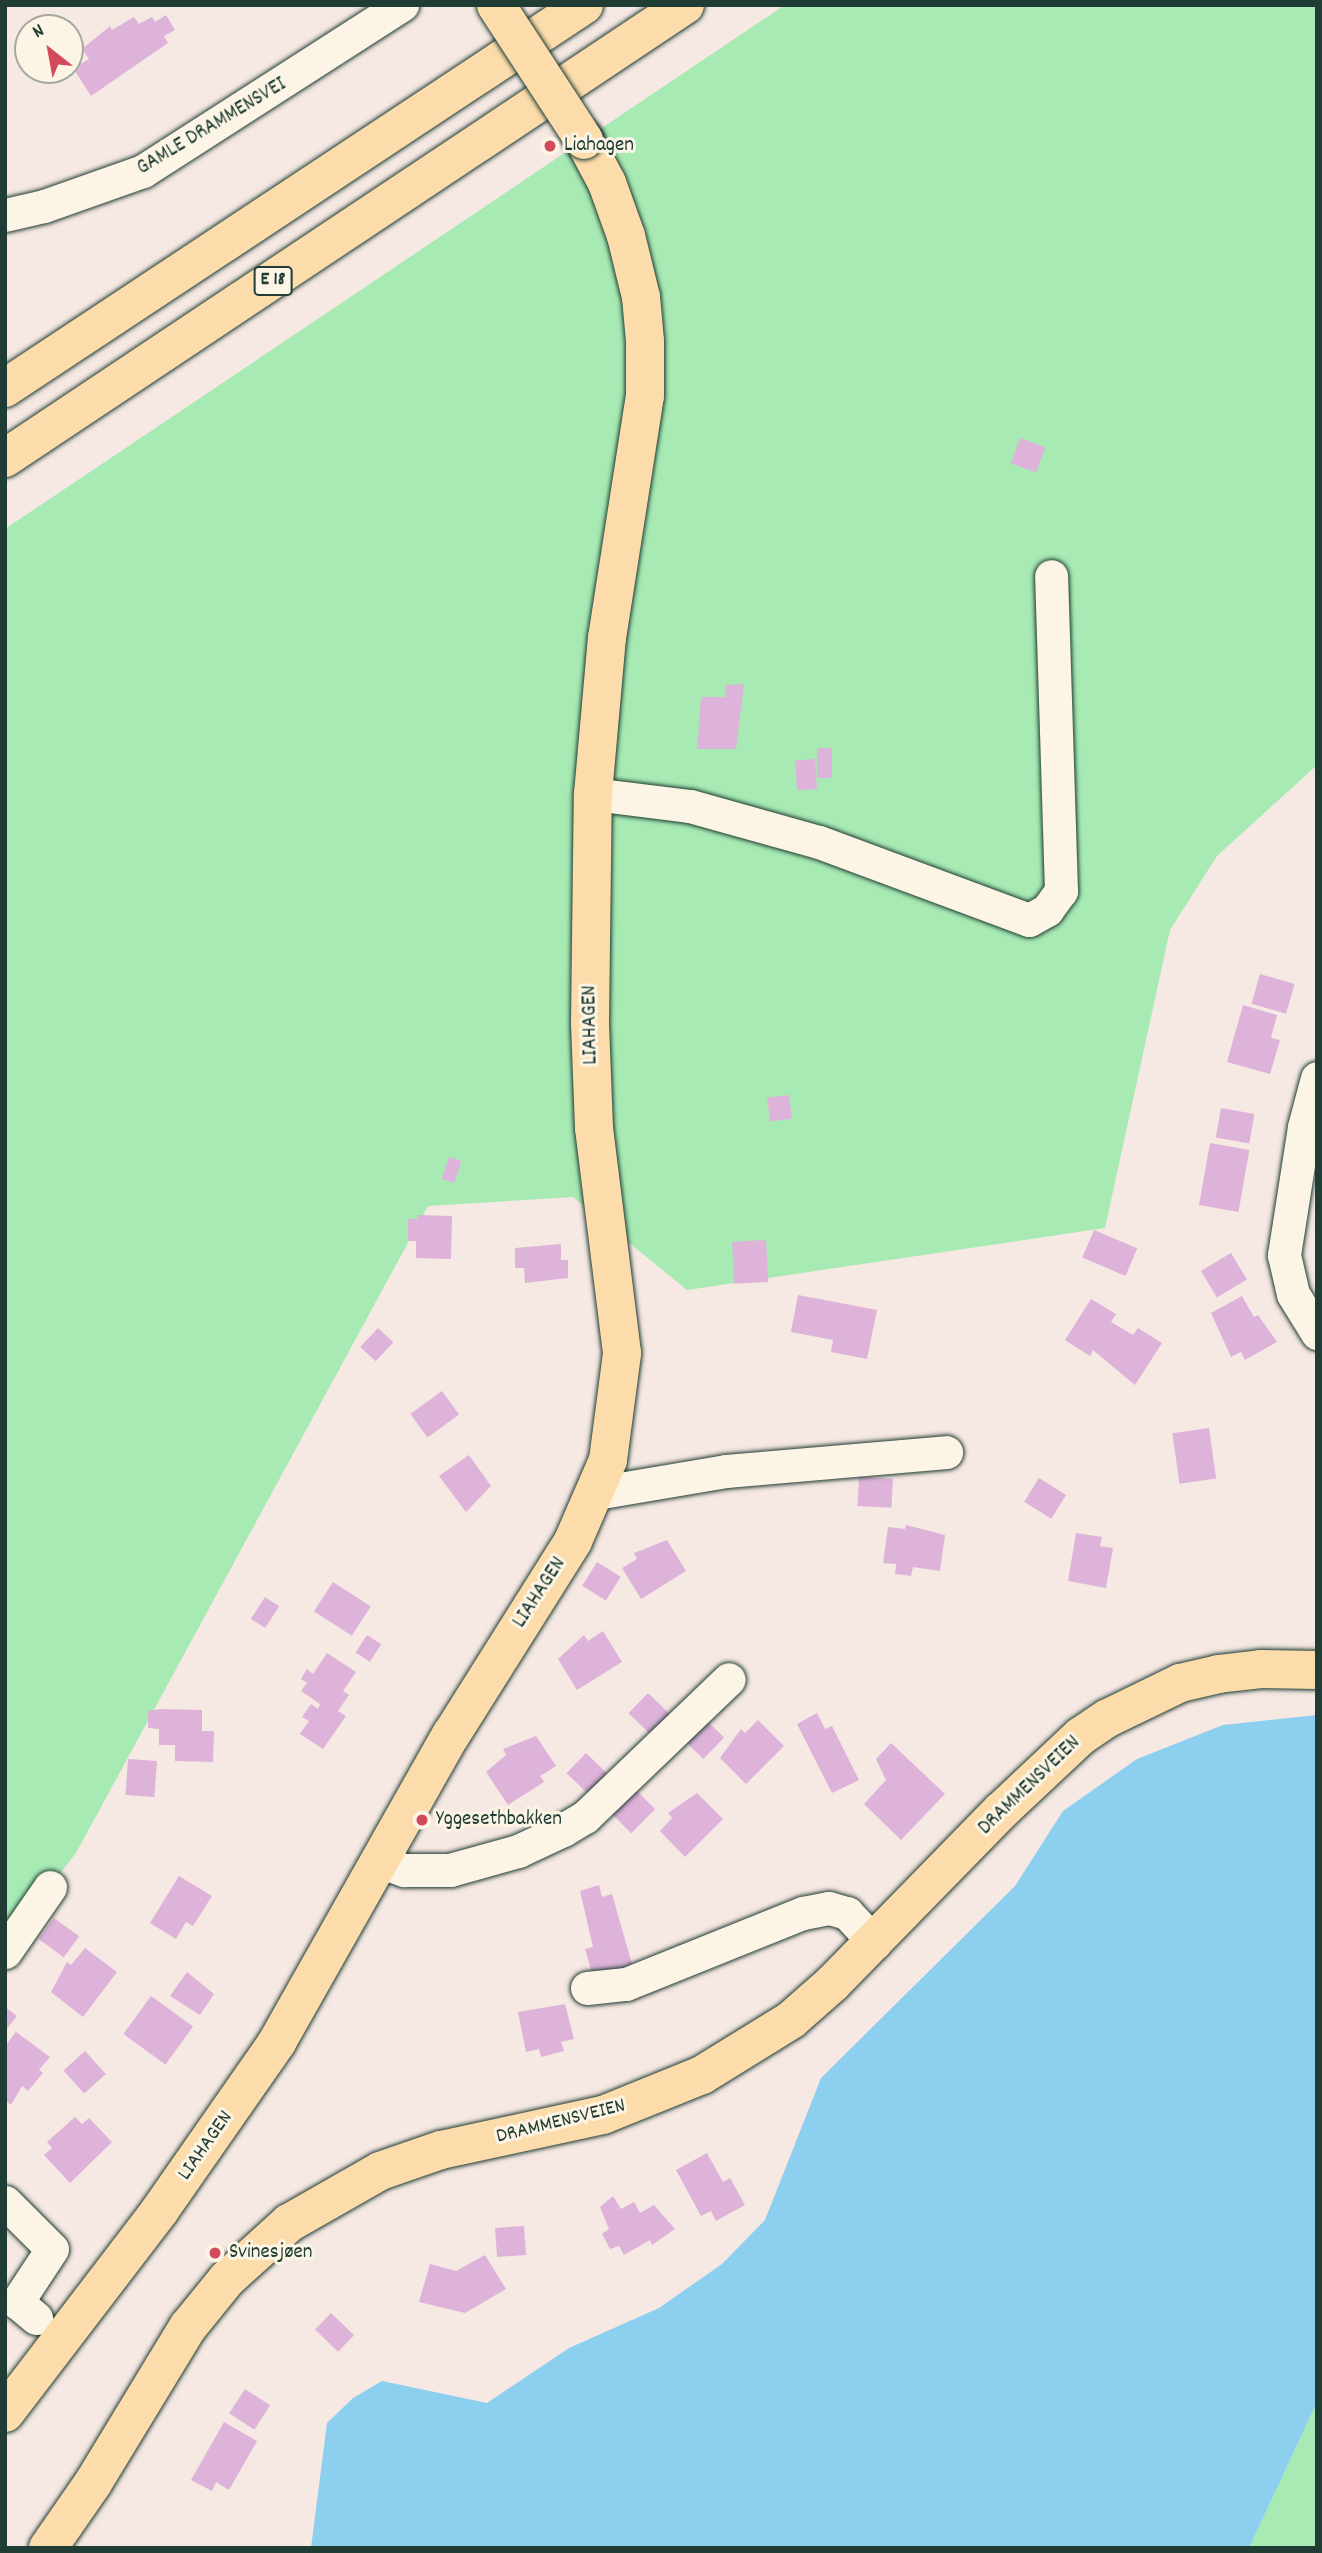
<!DOCTYPE html>
<meta charset="utf-8">
<style>
body{margin:0}
#map{position:relative;width:1322px;height:2553px;overflow:hidden;background:#f6e8e3;font-family:Dekko,sans-serif}
div>[style]{position:absolute}
[style*='--x']{left:calc(var(--x)*1px);top:calc(var(--y)*1px);width:calc(var(--w)*1px);rotate:calc(var(--a)*1deg)}
.green>*{inset:0;background:#a7eab4}
.water>*{inset:0;background:#8dcfee}
.building>*{inset:0;background:#deb3d9;transform-origin:0 0}
.roads{filter:drop-shadow(0 0 2px #1f3d34) drop-shadow(0 0 2px #1f3d34)}
.minor>*{height:33px;margin:-16.5px;padding:0 16.5px;transform-origin:16.5px;border-radius:16.5px;background:#fcf5e5}
.major>*{height:38px;margin:-19px;padding:0 19px;transform-origin:19px;border-radius:19px;background:#fddcac}
.highway>*{height:38px;margin:-19px;padding:0 19px;transform-origin:19px;border-radius:19px;background:#fddcac}
.bridges{filter:drop-shadow(0 0 2px #1f3d34) drop-shadow(0 0 2px #1f3d34)}
.major-bridge>*{height:38px;margin:-19px;padding:0 19px;transform-origin:19px;border-radius:19px;background:#fddcac}
.dots>*{width:19px;height:19px;translate:-50% -50%;box-sizing:border-box;border:4px solid #fcf5e5;border-radius:50%}
span{translate:-50% -50%;white-space:nowrap;text-align:center;line-height:1.15;-webkit-text-stroke:6px #fcf5e5;paint-order:stroke}
.shield-label span{padding:2px 5px;background:#fcf5e5;border:2px solid;border-radius:5px;-webkit-text-stroke-width:0}
.shield-label{font-size:19px;color:#1f3d34;font-weight:700}
.street-label{font-size:21px;color:#1f3d34}
.poi-label{font-size:21px;color:#1f3d34}
.left{translate:0 -50%;text-align:left}
.frame{position:absolute;inset:0;border:7px solid #1f3d34;pointer-events:none}
.north{position:absolute;left:14px;top:14px;width:70px;height:70px;box-sizing:border-box;background:#fcf5e5;border:2px solid #a4ab9e;border-radius:50%;rotate:329deg;font-size:19px;font-weight:700;line-height:28px;text-align:center;color:#1f3d34}
.north::after{content:'';display:block;margin:auto;width:24px;height:32px;background:#d1495b;clip-path:polygon(50% 0,100% 100%,50% 72%,0 100%)}
</style>
<div id="map">
<div class="green">
<div style="clip-path:polygon(785px 5px,1317px 5px,1317px 765px,1217px 856px,1170px 930px,1105px 1228px,687px 1290px,573px 1197px,428px 1206px,76px 1853px,5px 1944px,5px 529px)"></div>
<div style="clip-path:polygon(1317px 2402px,1317px 2548px,1249px 2548px)"></div>
</div>
<div class="water">
<div style="clip-path:polygon(1317px 1715px,1317px 2402px,1249px 2548px,311px 2548px,327px 2423px,353px 2398px,382px 2381px,487px 2403px,569px 2348px,659px 2308px,722px 2264px,765px 2220px,821px 2078px,1015px 1886px,1063px 1811px,1137px 1759px,1223px 1725px)"></div>
</div>
<div class="building">
<div style="clip-path:polygon(166px 15px,175px 30px,164px 36px,168px 43px,91px 96px,73px 68px,89px 59px,82px 49px,110px 26px,112px 30px,134px 17px,139px 24px,152px 17px,155px 22px)"></div>
<div style="left:1020px;top:438px;width:27px;height:27px;rotate:20deg"></div>
<div style="clip-path:polygon(744px 684px,736px 749px,697px 749px,701px 697px,725px 697px,725px 685px)"></div>
<div style="left:817px;top:748px;width:15px;height:30px"></div>
<div style="left:815px;top:759px;width:30px;height:20px;rotate:86deg"></div>
<div style="left:1260px;top:974px;width:36px;height:31px;rotate:16deg"></div>
<div style="clip-path:polygon(1243px 1005px,1277px 1015px,1271px 1038px,1280px 1040px,1270px 1074px,1227px 1062px)"></div>
<div style="left:789px;top:1095px;width:24px;height:22px;rotate:83deg"></div>
<div style="left:1221px;top:1108px;width:34px;height:30px;rotate:10deg"></div>
<div style="left:1210px;top:1143px;width:40px;height:63px;rotate:10deg"></div>
<div style="left:449px;top:1157px;width:13px;height:23px;rotate:18deg"></div>
<div style="clip-path:polygon(417px 1215px,452px 1216px,451px 1259px,416px 1258px,416px 1241px,408px 1241px,408px 1219px,417px 1219px)"></div>
<div style="left:1094px;top:1230px;width:47px;height:30px;rotate:23deg"></div>
<div style="left:766px;top:1240px;width:42px;height:34px;rotate:87deg"></div>
<div style="clip-path:polygon(561px 1244px,561px 1260px,568px 1260px,568px 1278px,525px 1283px,524px 1268px,515px 1268px,515px 1248px)"></div>
<div style="left:1231px;top:1253px;width:31px;height:35px;rotate:59deg"></div>
<div style="clip-path:polygon(798px 1295px,877px 1310px,867px 1359px,831px 1352px,833px 1340px,791px 1332px)"></div>
<div style="clip-path:polygon(1242px 1296px,1254px 1317px,1258px 1315px,1277px 1342px,1245px 1360px,1241px 1352px,1231px 1357px,1211px 1313px)"></div>
<div style="clip-path:polygon(1091px 1299px,1116px 1314px,1111px 1322px,1133px 1335px,1138px 1328px,1162px 1343px,1135px 1385px,1093px 1350px,1090px 1356px,1065px 1340px)"></div>
<div style="left:378px;top:1328px;width:21px;height:26px;rotate:43deg"></div>
<div style="left:442px;top:1391px;width:29px;height:39px;rotate:54deg"></div>
<div style="left:1209px;top:1428px;width:51px;height:37px;rotate:82deg"></div>
<div style="clip-path:polygon(469px 1455px,491px 1486px,466px 1512px,439px 1476px)"></div>
<div style="left:859px;top:1477px;width:34px;height:29px;rotate:3deg"></div>
<div style="left:1039px;top:1478px;width:32px;height:28px;rotate:32deg"></div>
<div style="clip-path:polygon(906px 1525px,945px 1535px,940px 1571px,913px 1567px,911px 1576px,895px 1574px,896px 1564px,883px 1563px,888px 1527px,905px 1529px)"></div>
<div style="clip-path:polygon(1076px 1533px,1102px 1537px,1100px 1546px,1113px 1548px,1106px 1588px,1068px 1581px)"></div>
<div style="clip-path:polygon(667px 1540px,686px 1571px,641px 1599px,622px 1568px,637px 1559px,634px 1553px)"></div>
<div style="left:597px;top:1562px;width:28px;height:28px;rotate:32deg"></div>
<div style="left:333px;top:1582px;width:45px;height:35px;rotate:33deg"></div>
<div style="left:265px;top:1597px;width:17px;height:26px;rotate:33deg"></div>
<div style="clip-path:polygon(603px 1631px,622px 1662px,577px 1690px,558px 1659px,584px 1635px,588px 1641px)"></div>
<div style="left:367px;top:1635px;width:17px;height:21px;rotate:33deg"></div>
<div style="clip-path:polygon(327px 1653px,356px 1672px,343px 1691px,349px 1695px,338px 1711px,346px 1716px,323px 1749px,300px 1734px,309px 1721px,302px 1717px,311px 1704px,318px 1709px,320px 1704px,301px 1691px,307px 1683px,301px 1679px,307px 1669px,313px 1674px)"></div>
<div style="left:648px;top:1693px;width:30px;height:28px;rotate:44deg"></div>
<div style="clip-path:polygon(160px 1709px,202px 1710px,202px 1731px,214px 1731px,213px 1762px,175px 1761px,175px 1745px,159px 1745px,159px 1729px,148px 1728px,148px 1711px)"></div>
<div style="clip-path:polygon(817px 1713px,825px 1729px,832px 1726px,859px 1780px,832px 1793px,797px 1724px)"></div>
<div style="left:704px;top:1718px;width:28px;height:30px;rotate:44deg"></div>
<div style="clip-path:polygon(758px 1720px,784px 1746px,746px 1784px,720px 1758px,741px 1729px,745px 1733px)"></div>
<div style="clip-path:polygon(536px 1736px,556px 1766px,540px 1776px,544px 1782px,508px 1805px,486px 1772px,506px 1755px,503px 1749px)"></div>
<div style="clip-path:polygon(891px 1743px,945px 1794px,901px 1840px,864px 1804px,886px 1780px,876px 1759px)"></div>
<div style="left:586px;top:1753px;width:29px;height:28px;rotate:44deg"></div>
<div style="left:128px;top:1759px;width:29px;height:36px;rotate:4deg"></div>
<div style="left:634px;top:1788px;width:30px;height:34px;rotate:45deg"></div>
<div style="clip-path:polygon(697px 1793px,723px 1819px,685px 1857px,660px 1831px,672px 1818px,668px 1813px)"></div>
<div style="clip-path:polygon(179px 1876px,212px 1896px,193px 1926px,186px 1922px,176px 1939px,150px 1923px)"></div>
<div style="clip-path:polygon(599px 1885px,602px 1897px,612px 1894px,634px 1971px,594px 1980px,585px 1949px,593px 1947px,580px 1891px)"></div>
<div style="left:54px;top:1918px;width:31px;height:26px;rotate:36deg"></div>
<div style="clip-path:polygon(85px 1948px,117px 1972px,83px 2017px,51px 1992px,67px 1962px,71px 1965px)"></div>
<div style="clip-path:polygon(187px 1972px,214px 1994px,200px 2015px,170px 1996px)"></div>
<div style="left:151px;top:1996px;width:52px;height:47px;rotate:36deg"></div>
<div style="clip-path:polygon(565px 2004px,574px 2039px,561px 2042px,564px 2051px,541px 2057px,539px 2049px,526px 2052px,518px 2012px)"></div>
<div style="clip-path:polygon(5px 2007px,17px 2016px,5px 2031px)"></div>
<div style="clip-path:polygon(16px 2032px,50px 2057px,39px 2070px,43px 2073px,28px 2091px,22px 2086px,11px 2105px,5px 2100px,5px 2046px)"></div>
<div style="left:85px;top:2051px;width:31px;height:29px;rotate:48deg"></div>
<div style="clip-path:polygon(75px 2117px,82px 2124px,89px 2118px,112px 2142px,70px 2183px,44px 2155px,52px 2148px,47px 2142px)"></div>
<div style="clip-path:polygon(707px 2153px,723px 2182px,730px 2178px,745px 2205px,716px 2221px,711px 2211px,701px 2216px,676px 2170px)"></div>
<div style="clip-path:polygon(613px 2196px,621px 2209px,634px 2202px,640px 2213px,654px 2205px,675px 2229px,652px 2245px,650px 2240px,624px 2255px,619px 2246px,610px 2249px,602px 2234px,609px 2229px,600px 2207px)"></div>
<div style="left:524px;top:2226px;width:29px;height:29px;rotate:86deg"></div>
<div style="clip-path:polygon(485px 2255px,506px 2289px,465px 2313px,419px 2302px,430px 2264px,456px 2271px)"></div>
<div style="left:331px;top:2313px;width:32px;height:23px;rotate:44deg"></div>
<div style="left:245px;top:2389px;width:30px;height:29px;rotate:33deg"></div>
<div style="clip-path:polygon(224px 2422px,257px 2441px,229px 2490px,216px 2482px,212px 2491px,191px 2480px)"></div>
</div>
<div class="roads">
<div class="minor">
<div style="--x:5;--y:215;--w:40;--a:-13"></div>
<div style="--x:44;--y:206;--w:105;--a:-19.5"></div>
<div style="--x:143;--y:171;--w:308;--a:-32.7"></div>
<div style="--x:593;--y:794;--w:98;--a:7.1"></div>
<div style="--x:690;--y:806;--w:134;--a:15.6"></div>
<div style="--x:819;--y:842;--w:224;--a:20.4"></div>
<div style="--x:1029;--y:920;--w:21;--a:-29"></div>
<div style="--x:1047;--y:910;--w:24;--a:-54"></div>
<div style="--x:1061;--y:891;--w:315;--a:-91.8"></div>
<div style="--x:1317;--y:1078;--w:51;--a:104.9"></div>
<div style="--x:1304;--y:1127;--w:130;--a:98.9"></div>
<div style="--x:1284;--y:1255;--w:40;--a:77"></div>
<div style="--x:1293;--y:1294;--w:46;--a:58.4"></div>
<div style="--x:596;--y:1493;--w:132;--a:-9.6"></div>
<div style="--x:726;--y:1471;--w:221;--a:-4.9"></div>
<div style="--x:379;--y:1861;--w:27;--a:20"></div>
<div style="--x:404;--y:1870;--w:46;--a:0"></div>
<div style="--x:450;--y:1870;--w:71;--a:-15.6"></div>
<div style="--x:518;--y:1851;--w:50;--a:-25"></div>
<div style="--x:563;--y:1830;--w:26;--a:-31"></div>
<div style="--x:585;--y:1817;--w:199;--a:-43.8"></div>
<div style="--x:5;--y:1952;--w:79;--a:-55.3"></div>
<div style="--x:587;--y:1988;--w:39;--a:-6"></div>
<div style="--x:626;--y:1984;--w:191;--a:-21.9"></div>
<div style="--x:803;--y:1913;--w:26;--a:-11"></div>
<div style="--x:829;--y:1908;--w:19;--a:16"></div>
<div style="--x:847;--y:1913;--w:41;--a:47"></div>
<div style="--x:5;--y:2202;--w:66;--a:45"></div>
<div style="--x:52;--y:2249;--w:64;--a:123.4"></div>
<div style="--x:17;--y:2302;--w:25;--a:40"></div>
</div>
<div class="major">
<div style="--x:5;--y:2413;--w:255;--a:-52.6"></div>
<div style="--x:160;--y:2210;--w:205;--a:-55.1"></div>
<div style="--x:277;--y:2042;--w:353;--a:-60.5"></div>
<div style="--x:451;--y:1735;--w:229;--a:-57.8"></div>
<div style="--x:573;--y:1541;--w:88;--a:-66.6"></div>
<div style="--x:608;--y:1460;--w:108;--a:-82.5"></div>
<div style="--x:622;--y:1353;--w:227;--a:-97.1"></div>
<div style="--x:594;--y:1128;--w:104;--a:-92.2"></div>
<div style="--x:590;--y:1024;--w:230;--a:-89.3"></div>
<div style="--x:593;--y:794;--w:157;--a:-84.9"></div>
<div style="--x:607;--y:638;--w:245;--a:-81.1"></div>
<div style="--x:645;--y:396;--w:55;--a:-90"></div>
<div style="--x:645;--y:341;--w:44;--a:-95.2"></div>
<div style="--x:641;--y:297;--w:63;--a:-103.8"></div>
<div style="--x:626;--y:236;--w:56;--a:-109.7"></div>
<div style="--x:607;--y:183;--w:49;--a:-118.1"></div>
<div style="--x:48;--y:2548;--w:79;--a:-55.3"></div>
<div style="--x:93;--y:2483;--w:183;--a:-58.7"></div>
<div style="--x:188;--y:2327;--w:62;--a:-50.9"></div>
<div style="--x:227;--y:2279;--w:84;--a:-42.1"></div>
<div style="--x:289;--y:2223;--w:105;--a:-29.7"></div>
<div style="--x:380;--y:2171;--w:65;--a:-19"></div>
<div style="--x:441;--y:2150;--w:166;--a:-12.2"></div>
<div style="--x:603;--y:2115;--w:107;--a:-22"></div>
<div style="--x:702;--y:2075;--w:105;--a:-31.7"></div>
<div style="--x:791;--y:2020;--w:56;--a:-41.4"></div>
<div style="--x:833;--y:1983;--w:240;--a:-45.7"></div>
<div style="--x:1001;--y:1811;--w:110;--a:-43.2"></div>
<div style="--x:1081;--y:1736;--w:32;--a:-34"></div>
<div style="--x:1108;--y:1718;--w:80;--a:-25.9"></div>
<div style="--x:1180;--y:1683;--w:39;--a:-13"></div>
<div style="--x:1218;--y:1674;--w:43;--a:-6.6"></div>
<div style="--x:1261;--y:1669;--w:56;--a:1"></div>
</div>
<div class="highway">
<div style="--x:5;--y:388;--w:694;--a:-33.48"></div>
<div style="--x:5;--y:458;--w:817;--a:-33.67"></div>
</div>
</div>
<div class="bridges">
<div class="major-bridge">
<div style="--x:496;--y:5;--w:161;--a:56.9"></div>
</div>
</div>
<div class="dots">
<div style="left:550px;top:146px;background:#d1495b"></div>
<div style="left:422px;top:1820px;background:#d1495b"></div>
<div style="left:215px;top:2253px;background:#d1495b"></div>
</div>
<div class="shield-label">
<span style="left:273px;top:281px">E 18</span>
</div>
<div class="street-label">
<span style="left:212px;top:127px;rotate:-31deg">GAMLE DRAMMENSVEI</span>
<span style="left:591px;top:1025px;rotate:-91deg">LIAHAGEN</span>
<span style="left:540px;top:1593px;rotate:-57deg">LIAHAGEN</span>
<span style="left:1030px;top:1786px;rotate:-44deg">DRAMMENSVEIEN</span>
<span style="left:561px;top:2122px;rotate:-14deg">DRAMMENSVEIEN</span>
<span style="left:206px;top:2146px;rotate:-55deg">LIAHAGEN</span>
</div>
<div class="poi-label">
<span class="left" style="left:564px;top:146px">Liahagen</span>
<span class="left" style="left:436px;top:1820px">Yggesethbakken</span>
<span class="left" style="left:229px;top:2253px">Svinesjøen</span>
</div>
<div class="frame"></div>
<div class="north">N</div>
</div>
